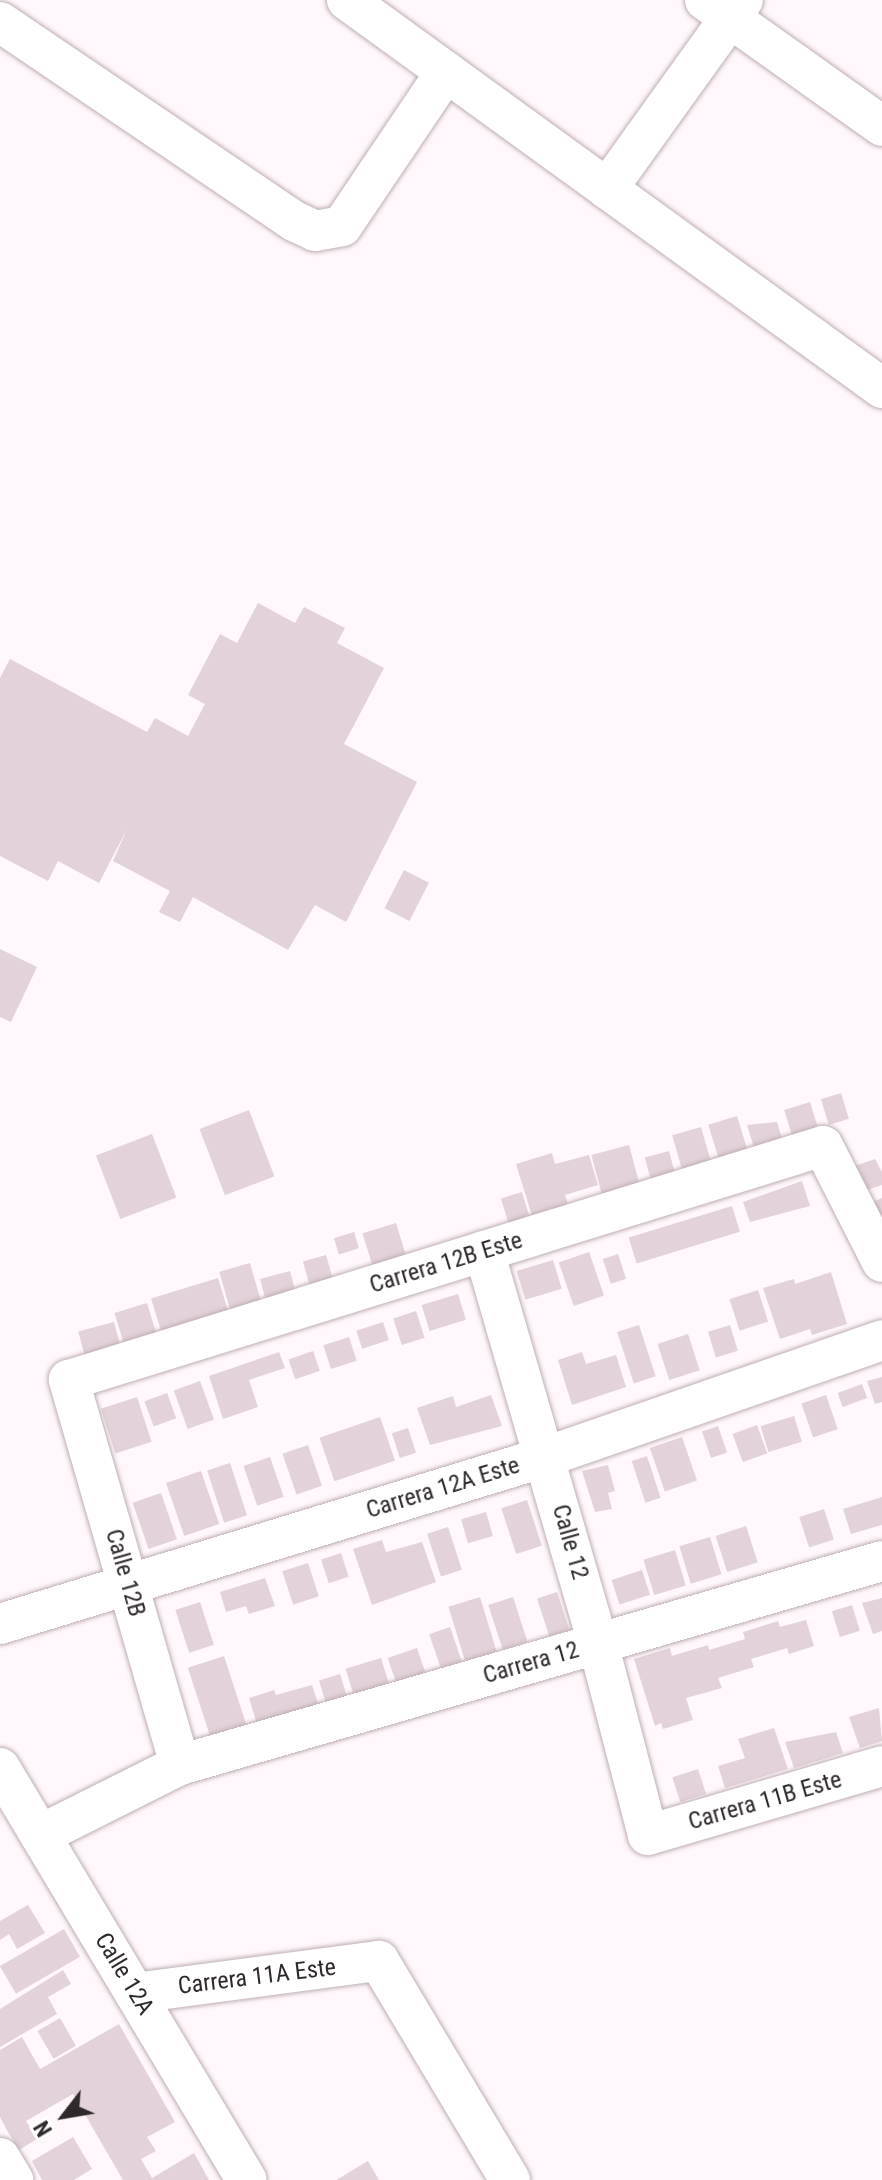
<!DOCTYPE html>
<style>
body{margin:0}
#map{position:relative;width:882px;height:2180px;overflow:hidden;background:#fff7fb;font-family:"Roboto Condensed",sans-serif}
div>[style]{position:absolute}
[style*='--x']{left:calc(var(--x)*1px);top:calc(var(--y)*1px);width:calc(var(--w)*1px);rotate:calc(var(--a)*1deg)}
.building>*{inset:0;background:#e3d2d9;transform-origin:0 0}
.roads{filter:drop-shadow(0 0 2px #beaeb5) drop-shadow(0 0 2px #beaeb5)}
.street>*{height:40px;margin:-20px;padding:0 20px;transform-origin:20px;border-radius:20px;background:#fff}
span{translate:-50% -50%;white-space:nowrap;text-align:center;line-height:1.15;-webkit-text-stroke:7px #fff;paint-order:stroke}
.street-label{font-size:24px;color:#2f292c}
.north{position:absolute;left:24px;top:2076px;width:80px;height:80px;-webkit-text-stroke:6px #fff;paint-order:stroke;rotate:239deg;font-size:22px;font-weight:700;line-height:32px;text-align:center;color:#2f292c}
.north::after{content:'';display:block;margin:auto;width:28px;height:36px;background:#2f292c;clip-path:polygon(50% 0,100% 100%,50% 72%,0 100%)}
</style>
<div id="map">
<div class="building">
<div style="clip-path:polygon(258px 603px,295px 623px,304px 607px,345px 628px,337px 643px,384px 668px,344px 744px,417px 782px,346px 922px,315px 905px,288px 950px,193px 897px,180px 922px,159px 912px,170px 891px,113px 861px,127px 829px,99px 883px,58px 861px,48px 881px,0 856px,0 678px,10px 659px,147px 732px,155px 718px,188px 736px,205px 704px,188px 695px,220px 634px,237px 643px)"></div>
<div style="left:404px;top:870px;width:28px;height:43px;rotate:27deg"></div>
<div style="clip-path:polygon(0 949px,37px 967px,11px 1022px,0 1017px)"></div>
<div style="left:841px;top:1093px;width:27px;height:21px;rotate:73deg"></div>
<div style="left:810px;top:1102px;width:27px;height:27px;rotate:73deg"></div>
<div style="left:249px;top:1110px;width:71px;height:53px;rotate:69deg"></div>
<div style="left:737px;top:1116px;width:38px;height:30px;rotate:73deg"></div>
<div style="clip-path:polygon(777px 1122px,785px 1148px,755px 1151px,747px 1125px)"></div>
<div style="left:701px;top:1127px;width:37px;height:30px;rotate:74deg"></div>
<div style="left:152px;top:1134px;width:68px;height:60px;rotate:69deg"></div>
<div style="left:629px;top:1145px;width:42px;height:39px;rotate:75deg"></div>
<div style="left:669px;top:1151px;width:24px;height:25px;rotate:75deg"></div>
<div style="clip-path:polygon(552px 1153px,555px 1164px,589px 1155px,598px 1185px,565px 1195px,568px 1205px,532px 1216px,516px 1164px)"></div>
<div style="clip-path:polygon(875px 1159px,882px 1172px,882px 1185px,861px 1192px,849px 1168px)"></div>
<div style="clip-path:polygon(802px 1181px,810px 1206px,750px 1222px,743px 1202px)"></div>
<div style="left:522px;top:1192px;width:27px;height:22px;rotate:73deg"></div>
<div style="clip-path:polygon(882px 1198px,882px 1220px,870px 1203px)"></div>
<div style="left:732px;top:1206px;width:27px;height:108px;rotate:73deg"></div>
<div style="left:396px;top:1223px;width:45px;height:35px;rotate:73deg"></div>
<div style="left:354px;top:1232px;width:17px;height:21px;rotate:73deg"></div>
<div style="left:589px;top:1252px;width:46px;height:32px;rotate:71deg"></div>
<div style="left:618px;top:1254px;width:26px;height:16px;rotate:72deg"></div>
<div style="left:326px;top:1255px;width:29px;height:24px;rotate:74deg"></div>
<div style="left:553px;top:1260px;width:30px;height:38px;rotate:73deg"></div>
<div style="left:250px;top:1263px;width:43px;height:32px;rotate:74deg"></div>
<div style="left:290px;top:1271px;width:24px;height:31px;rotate:75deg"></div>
<div style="clip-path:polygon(831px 1272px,847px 1324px,812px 1335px,810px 1329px,780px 1339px,763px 1288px,794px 1279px,795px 1284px)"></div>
<div style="left:218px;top:1278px;width:37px;height:70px;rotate:73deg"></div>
<div style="left:758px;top:1290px;width:33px;height:30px;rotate:72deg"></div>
<div style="left:458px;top:1294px;width:27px;height:38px;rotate:73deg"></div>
<div style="left:147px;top:1303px;width:34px;height:34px;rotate:73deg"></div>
<div style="left:416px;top:1311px;width:28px;height:24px;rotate:72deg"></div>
<div style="left:114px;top:1322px;width:27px;height:37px;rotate:75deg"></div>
<div style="left:383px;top:1322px;width:19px;height:28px;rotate:72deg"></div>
<div style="left:639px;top:1325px;width:54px;height:23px;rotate:72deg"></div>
<div style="left:730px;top:1325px;width:27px;height:23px;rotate:73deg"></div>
<div style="left:688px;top:1334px;width:38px;height:32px;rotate:72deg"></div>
<div style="left:349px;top:1337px;width:25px;height:27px;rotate:72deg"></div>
<div style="left:313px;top:1351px;width:21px;height:26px;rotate:71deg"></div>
<div style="clip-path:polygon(279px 1352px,285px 1368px,249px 1380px,258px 1407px,223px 1419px,209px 1376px)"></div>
<div style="clip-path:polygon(582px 1352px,586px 1364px,616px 1355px,626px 1387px,572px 1405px,558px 1360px)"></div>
<div style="clip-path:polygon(882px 1377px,882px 1402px,875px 1404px,867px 1381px)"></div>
<div style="left:200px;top:1381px;width:41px;height:28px;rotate:70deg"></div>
<div style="left:862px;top:1384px;width:15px;height:26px;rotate:70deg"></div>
<div style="left:167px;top:1393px;width:27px;height:24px;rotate:70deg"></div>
<div style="clip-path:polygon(491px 1395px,502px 1426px,430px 1445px,417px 1408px,453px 1396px,456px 1407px)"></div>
<div style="left:826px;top:1395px;width:36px;height:26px;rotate:71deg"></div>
<div style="left:137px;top:1397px;width:47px;height:38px;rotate:72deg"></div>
<div style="left:794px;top:1416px;width:27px;height:35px;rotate:73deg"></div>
<div style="left:380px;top:1417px;width:46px;height:64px;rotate:71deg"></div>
<div style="left:757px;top:1425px;width:30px;height:26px;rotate:70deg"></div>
<div style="left:718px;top:1426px;width:28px;height:17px;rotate:71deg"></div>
<div style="left:408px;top:1428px;width:26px;height:17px;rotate:72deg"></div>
<div style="left:682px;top:1437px;width:46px;height:34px;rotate:71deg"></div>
<div style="left:308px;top:1445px;width:43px;height:27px;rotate:71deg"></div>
<div style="left:647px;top:1456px;width:44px;height:16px;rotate:72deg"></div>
<div style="left:270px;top:1457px;width:42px;height:28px;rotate:71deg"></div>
<div style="left:230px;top:1463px;width:55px;height:24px;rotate:72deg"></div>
<div style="clip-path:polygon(608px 1465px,615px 1491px,608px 1493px,612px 1509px,595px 1512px,582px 1471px)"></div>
<div style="left:201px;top:1471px;width:56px;height:37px;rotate:71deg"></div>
<div style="left:161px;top:1493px;width:49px;height:30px;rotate:71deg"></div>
<div style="clip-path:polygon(882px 1497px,882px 1525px,851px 1534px,843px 1509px)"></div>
<div style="left:527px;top:1500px;width:48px;height:27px;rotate:72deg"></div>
<div style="left:824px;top:1509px;width:32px;height:26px;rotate:72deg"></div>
<div style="left:486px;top:1512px;width:25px;height:26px;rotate:74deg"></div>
<div style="left:746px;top:1526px;width:38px;height:32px;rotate:72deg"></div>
<div style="left:448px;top:1527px;width:45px;height:22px;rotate:72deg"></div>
<div style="left:710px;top:1537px;width:39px;height:32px;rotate:73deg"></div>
<div style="clip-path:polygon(382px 1540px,386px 1552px,422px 1542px,436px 1582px,372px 1605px,353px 1549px)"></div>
<div style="left:675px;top:1550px;width:37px;height:33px;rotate:73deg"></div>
<div style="left:341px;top:1553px;width:25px;height:21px;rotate:72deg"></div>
<div style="left:308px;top:1563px;width:35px;height:27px;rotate:72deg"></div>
<div style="left:642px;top:1570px;width:26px;height:32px;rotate:72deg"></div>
<div style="clip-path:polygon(265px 1578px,275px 1606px,249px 1614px,246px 1606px,226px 1612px,220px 1592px)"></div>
<div style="left:557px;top:1592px;width:40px;height:21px;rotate:72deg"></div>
<div style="left:480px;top:1597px;width:57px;height:33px;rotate:73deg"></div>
<div style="left:513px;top:1597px;width:47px;height:26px;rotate:72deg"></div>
<div style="clip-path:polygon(882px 1598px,882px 1631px,873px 1634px,862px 1603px)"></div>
<div style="left:200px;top:1602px;width:45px;height:26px;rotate:72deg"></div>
<div style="left:852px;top:1605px;width:27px;height:21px;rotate:73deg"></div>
<div style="clip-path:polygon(806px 1620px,814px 1646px,789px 1654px,787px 1648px,751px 1659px,754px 1667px,718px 1678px,722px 1688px,686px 1698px,693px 1720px,663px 1729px,661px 1723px,655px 1726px,634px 1659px,670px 1648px,672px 1656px,708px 1645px,709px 1650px,745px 1639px,743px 1632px,778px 1621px,780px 1627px)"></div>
<div style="left:450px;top:1627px;width:37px;height:22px;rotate:71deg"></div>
<div style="left:417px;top:1648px;width:28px;height:31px;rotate:71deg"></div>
<div style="left:224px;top:1656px;width:76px;height:38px;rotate:72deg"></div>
<div style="left:381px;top:1658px;width:27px;height:37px;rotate:73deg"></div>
<div style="left:340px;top:1674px;width:24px;height:22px;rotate:73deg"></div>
<div style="clip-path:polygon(312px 1685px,319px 1706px,257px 1724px,249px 1698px,274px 1690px,276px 1695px)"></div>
<div style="clip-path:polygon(879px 1708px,882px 1741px,860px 1748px,849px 1717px)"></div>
<div style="clip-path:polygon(774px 1728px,788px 1769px,725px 1788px,718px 1766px,745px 1758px,738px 1739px)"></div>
<div style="clip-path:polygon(836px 1732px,843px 1753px,794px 1768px,785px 1742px)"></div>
<div style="left:698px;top:1769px;width:26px;height:27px;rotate:72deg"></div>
<div style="clip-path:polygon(28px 1905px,45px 1933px,17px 1949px,9px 1934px,0 1940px,0 1921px)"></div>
<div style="left:64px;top:1929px;width:32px;height:74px;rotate:60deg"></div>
<div style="clip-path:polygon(63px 1970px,71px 1984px,48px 1997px,57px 2014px,0 2047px,0 2009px)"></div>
<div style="left:60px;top:2018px;width:32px;height:26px;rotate:60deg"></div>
<div style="clip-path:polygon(119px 2024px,175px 2122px,147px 2137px,156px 2151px,141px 2159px,152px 2178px,194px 2153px,209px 2180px,123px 2180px,73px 2094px,26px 2121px,37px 2139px,19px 2150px,8px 2132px,0 2117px,0 2050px,22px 2037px,40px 2069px)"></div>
<div style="clip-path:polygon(73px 2137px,92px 2169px,74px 2180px,42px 2180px,32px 2161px)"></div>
<div style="clip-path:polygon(368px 2161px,379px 2180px,336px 2180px)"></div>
</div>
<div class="roads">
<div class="street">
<div style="--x:347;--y:0;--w:661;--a:35.95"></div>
<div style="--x:705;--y:0;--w:217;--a:35.4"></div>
<div style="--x:0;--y:22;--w:355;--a:34.1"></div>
<div style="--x:294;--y:221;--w:23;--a:25"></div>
<div style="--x:315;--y:231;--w:27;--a:-10"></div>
<div style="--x:342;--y:226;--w:186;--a:-56"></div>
<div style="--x:607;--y:189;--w:233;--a:-54.3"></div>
<div style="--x:484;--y:1251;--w:408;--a:73.8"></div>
<div style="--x:598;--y:1643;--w:198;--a:75.4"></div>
<div style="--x:648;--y:1835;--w:244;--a:-16.4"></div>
<div style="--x:0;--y:1624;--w:570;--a:-17.04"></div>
<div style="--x:545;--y:1457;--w:357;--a:-19.1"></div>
<div style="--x:180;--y:1765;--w:401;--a:-106.1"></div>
<div style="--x:69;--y:1380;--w:789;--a:-17.24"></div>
<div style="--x:823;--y:1146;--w:130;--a:63"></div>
<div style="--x:0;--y:1768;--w:480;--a:59.1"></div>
<div style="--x:40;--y:1835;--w:157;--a:-26.6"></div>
<div style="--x:180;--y:1765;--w:731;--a:-16.2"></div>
<div style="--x:135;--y:1993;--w:246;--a:-7.5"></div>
<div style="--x:379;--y:1961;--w:255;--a:59.1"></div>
<div style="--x:0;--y:2158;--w:26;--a:59"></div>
</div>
</div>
<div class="street-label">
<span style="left:446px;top:1263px;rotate:-17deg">Carrera 12B Este</span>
<span style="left:443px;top:1488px;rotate:-17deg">Carrera 12A Este</span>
<span style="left:570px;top:1542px;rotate:74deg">Calle 12</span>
<span style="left:125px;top:1573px;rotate:74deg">Calle 12B</span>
<span style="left:531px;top:1663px;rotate:-16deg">Carrera 12</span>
<span style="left:765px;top:1801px;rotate:-16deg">Carrera 11B Este</span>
<span style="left:124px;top:1974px;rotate:59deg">Calle 12A</span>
<span style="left:257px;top:1977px;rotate:-7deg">Carrera 11A Este</span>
</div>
<div class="north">N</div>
</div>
